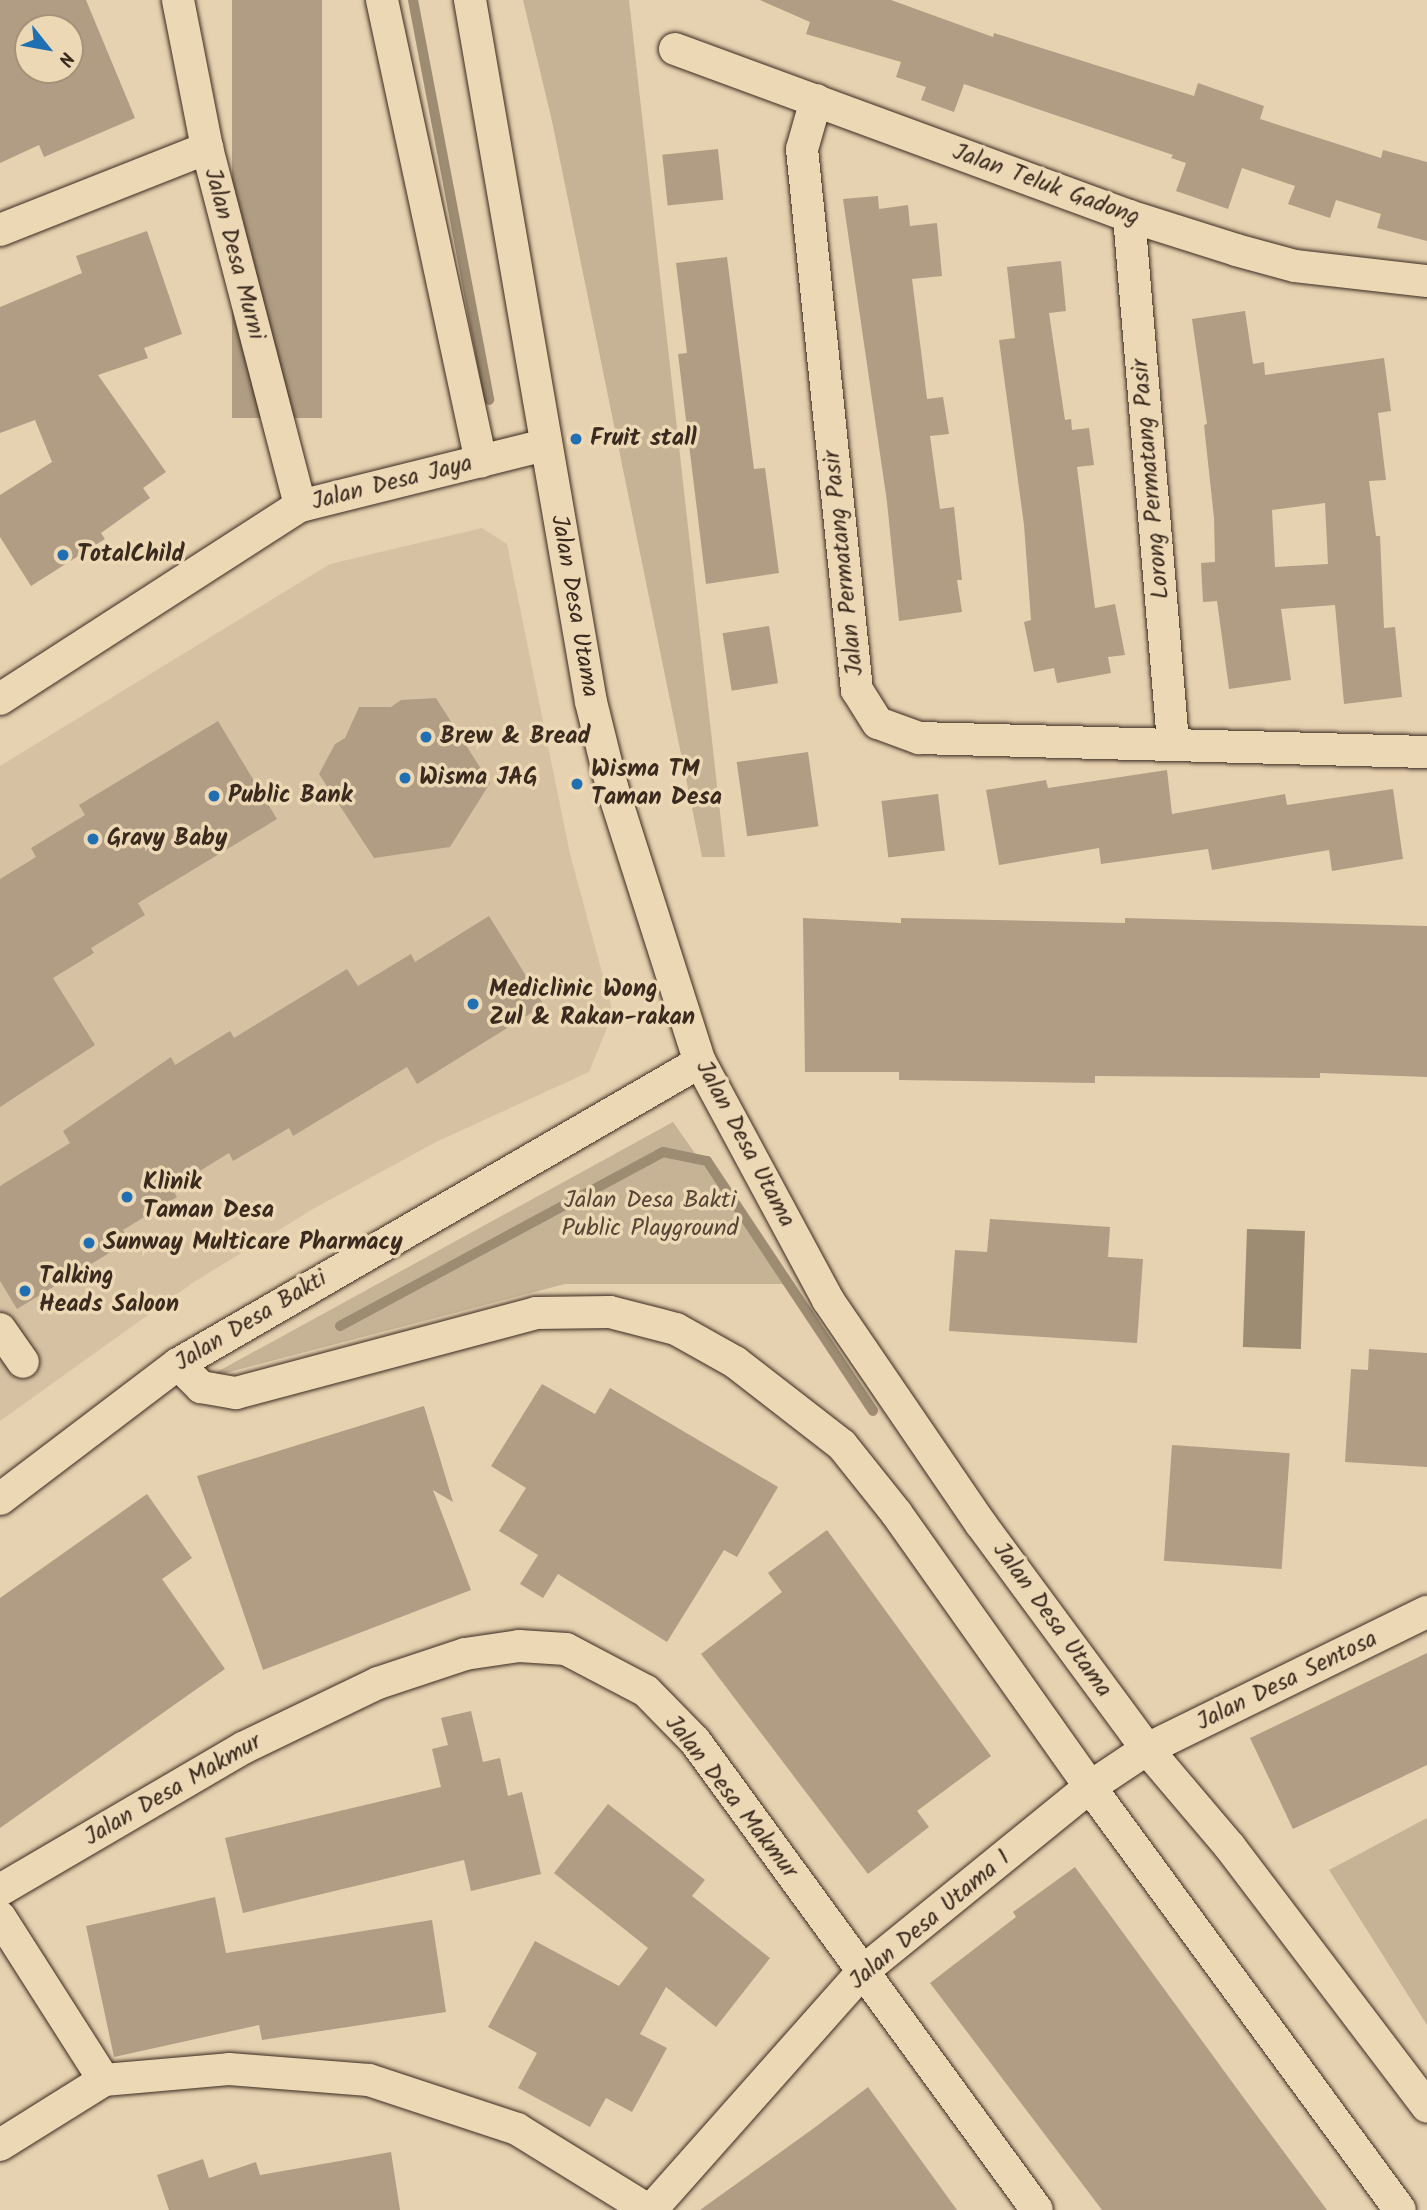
<!DOCTYPE html>
<style>
body{margin:0}
#map{position:relative;width:1427px;height:2210px;overflow:hidden;background:#e6d1b0;font-family:Kalam,sans-serif}
div>[style]{position:absolute}
[style*='--x']{left:calc(var(--x)*1px);top:calc(var(--y)*1px);width:calc(var(--w)*1px);rotate:calc(var(--a)*1deg)}
.built>*{inset:0;background:#d6c1a2}
.green>*{inset:0;background:#c6b295}
.water>*{inset:0;background:#9d8b72;transform-origin:0 0}
.stream>*{height:10px;margin:-5px;padding:0 5px;transform-origin:5px;border-radius:5px;background:#9d8b72}
.building>*{inset:0;background:#b19d83;transform-origin:0 0}
.roads{filter:drop-shadow(0 0 2px #3b2a1e) drop-shadow(0 0 2px #3b2a1e)}
.minor>*{height:32px;margin:-16px;padding:0 16px;transform-origin:16px;border-radius:16px;background:#edd8b6}
.dots>*{width:19px;height:19px;translate:-50% -50%;box-sizing:border-box;border:4px solid #edd8b6;border-radius:50%}
span{translate:-50% -50%;white-space:nowrap;text-align:center;line-height:1.15;-webkit-text-stroke:7px #edd8b6;paint-order:stroke}
.street-label{font-size:24px;color:#3b2a1e}
.poi-label{font-size:24px;color:#3b2a1e;font-weight:700}
.left{translate:0 -50%;text-align:left}
.park-label{font-size:24px;color:#574536}
.north{position:absolute;left:14px;top:14px;width:70px;height:70px;box-sizing:border-box;background:#edd8b6;border:2px solid #a69279;border-radius:50%;rotate:121deg;font-size:19px;font-weight:700;line-height:28px;text-align:center;color:#3b2a1e}
.north::after{content:'';display:block;margin:auto;width:24px;height:32px;background:#1f6fb2;clip-path:polygon(50% 0,100% 100%,50% 72%,0 100%)}
</style>
<div id="map">
<div class="built">
<div style="clip-path:polygon(482px 528px,507px 544px,570px 854px,613px 1013px,589px 1072px,436px 1142px,313px 1209px,194px 1282px,0 1421px,0 766px,330px 564px)"></div>
</div>
<div class="green">
<div style="clip-path:polygon(523px 0,629px 0,725px 857px,702px 857px,552px 121px)"></div>
<div style="clip-path:polygon(673px 1122px,787px 1284px,565px 1284px,206px 1378px)"></div>
<div style="clip-path:polygon(1427px 1818px,1427px 2025px,1329px 1870px)"></div>
</div>
<div class="water">
<div style="left:1247px;top:1229px;width:58px;height:118px;rotate:2deg"></div>
</div>
<div class="stream">
<div style="--x:413;--y:0;--w:407;--a:79.2"></div>
<div style="--x:340;--y:1326;--w:367;--a:-28.3"></div>
<div style="--x:663;--y:1152;--w:45;--a:11.6"></div>
<div style="--x:707;--y:1161;--w:300;--a:56.4"></div>
</div>
<div class="building">
<div style="clip-path:polygon(evenodd,0 0,86px 0,135px 118px,44px 157px,39px 145px,0 163px,0 0,28px 28px,70px 28px,70px 70px,28px 70px,28px 28px)"></div>
<div style="left:232px;top:0;width:90px;height:418px"></div>
<div style="clip-path:polygon(760px 0,891px 0,993px 37px,994px 33px,1194px 96px,1198px 83px,1264px 106px,1260px 119px,1381px 158px,1383px 150px,1427px 162px,1427px 241px,1377px 228px,1381px 214px,1336px 200px,1330px 218px,1288px 204px,1295px 186px,1242px 168px,1228px 209px,1176px 191px,1186px 163px,1171px 158px,1173px 155px,964px 84px,954px 112px,921px 100px,926px 87px,896px 77px,901px 62px,806px 34px,810px 22px)"></div>
<div style="left:718px;top:149px;width:51px;height:56px;rotate:84deg"></div>
<div style="clip-path:polygon(878px 196px,879px 209px,908px 205px,910px 226px,937px 223px,942px 276px,912px 279px,927px 399px,943px 397px,949px 434px,930px 436px,940px 509px,954px 507px,962px 580px,957px 580px,962px 612px,899px 621px,887px 502px,843px 199px)"></div>
<div style="clip-path:polygon(147px 231px,182px 334px,144px 348px,148px 358px,98px 375px,166px 472px,143px 488px,150px 498px,101px 533px,105px 539px,31px 586px,0 537px,0 495px,52px 462px,35px 420px,0 433px,0 307px,82px 273px,76px 256px)"></div>
<div style="clip-path:polygon(727px 257px,754px 469px,765px 468px,779px 573px,706px 584px,678px 354px,687px 353px,676px 263px)"></div>
<div style="clip-path:polygon(1061px 261px,1066px 311px,1049px 313px,1065px 420px,1071px 419px,1072px 430px,1089px 428px,1094px 465px,1077px 467px,1095px 608px,1115px 604px,1125px 655px,1108px 657px,1111px 673px,1057px 683px,1054px 668px,1034px 672px,1024px 622px,1031px 620px,1024px 525px,999px 340px,1015px 338px,1007px 267px)"></div>
<div style="clip-path:polygon(evenodd,1245px 311px,1253px 364px,1264px 362px,1265px 375px,1384px 358px,1391px 411px,1378px 413px,1386px 480px,1369px 481px,1376px 536px,1380px 536px,1384px 628px,1395px 627px,1402px 697px,1344px 704px,1335px 605px,1281px 609px,1291px 680px,1229px 689px,1217px 601px,1203px 602px,1201px 563px,1215px 562px,1214px 518px,1204px 425px,1207px 424px,1192px 319px,1245px 311px,1325px 503px,1328px 564px,1275px 567px,1272px 510px,1325px 503px)"></div>
<div style="left:769px;top:626px;width:58px;height:47px;rotate:81deg"></div>
<div style="clip-path:polygon(436px 698px,490px 783px,450px 847px,374px 858px,319px 774px,335px 744px,345px 738px,359px 707px,391px 707px,401px 700px)"></div>
<div style="clip-path:polygon(218px 721px,277px 819px,138px 903px,145px 915px,91px 948px,94px 953px,53px 978px,95px 1045px,0 1107px,0 879px,36px 857px,31px 848px,85px 815px,79px 805px)"></div>
<div style="left:808px;top:752px;width:75px;height:72px;rotate:82deg"></div>
<div style="clip-path:polygon(1167px 770px,1172px 814px,1285px 794px,1287px 805px,1393px 789px,1403px 859px,1332px 871px,1329px 850px,1212px 870px,1208px 849px,1101px 864px,1099px 848px,999px 865px,986px 790px,1046px 780px,1048px 788px)"></div>
<div style="left:938px;top:794px;width:57px;height:57px;rotate:83deg"></div>
<div style="clip-path:polygon(489px 916px,544px 1005px,417px 1084px,407px 1067px,293px 1136px,289px 1128px,233px 1161px,229px 1153px,172px 1188px,177px 1197px,123px 1230px,129px 1241px,17px 1309px,0 1281px,0 1186px,70px 1143px,63px 1131px,171px 1057px,175px 1065px,230px 1031px,234px 1038px,347px 969px,358px 986px,411px 954px,415px 962px)"></div>
<div style="clip-path:polygon(803px 918px,901px 923px,901px 918px,1125px 923px,1125px 918px,1427px 926px,1427px 1077px,1320px 1073px,1320px 1078px,1095px 1076px,1095px 1083px,899px 1080px,899px 1072px,805px 1072px)"></div>
<div style="clip-path:polygon(990px 1219px,1110px 1227px,1108px 1257px,1143px 1259px,1137px 1343px,949px 1331px,955px 1250px,987px 1252px)"></div>
<div style="clip-path:polygon(1369px 1349px,1427px 1353px,1427px 1467px,1345px 1462px,1351px 1369px,1368px 1370px)"></div>
<div style="clip-path:polygon(542px 1384px,595px 1414px,610px 1388px,778px 1487px,737px 1557px,724px 1550px,667px 1642px,558px 1574px,543px 1598px,520px 1584px,538px 1555px,499px 1531px,526px 1488px,491px 1466px)"></div>
<div style="clip-path:polygon(424px 1406px,453px 1502px,433px 1490px,471px 1590px,263px 1670px,197px 1476px)"></div>
<div style="left:1172px;top:1445px;width:118px;height:116px;rotate:4deg"></div>
<div style="clip-path:polygon(147px 1494px,192px 1558px,162px 1579px,225px 1669px,0 1828px,0 1598px)"></div>
<div style="clip-path:polygon(827px 1530px,991px 1756px,917px 1811px,929px 1827px,868px 1874px,701px 1654px,782px 1592px,768px 1573px)"></div>
<div style="clip-path:polygon(1427px 1653px,1427px 1765px,1293px 1829px,1250px 1738px)"></div>
<div style="clip-path:polygon(471px 1711px,483px 1762px,500px 1758px,508px 1796px,522px 1792px,541px 1874px,471px 1891px,464px 1860px,243px 1913px,225px 1838px,441px 1787px,432px 1749px,448px 1745px,441px 1718px)"></div>
<div style="clip-path:polygon(608px 1804px,705px 1880px,692px 1896px,770px 1958px,716px 2027px,666px 1987px,640px 2034px,667px 2048px,632px 2112px,606px 2098px,590px 2127px,518px 2088px,537px 2053px,488px 2027px,535px 1941px,619px 1986px,648px 1948px,554px 1873px)"></div>
<div style="clip-path:polygon(1075px 1867px,1246px 2101px,1327px 2210px,1102px 2210px,930px 1983px,1016px 1917px,1013px 1912px)"></div>
<div style="clip-path:polygon(215px 1897px,226px 1953px,432px 1920px,446px 2012px,262px 2040px,259px 2025px,114px 2057px,86px 1926px)"></div>
<div style="clip-path:polygon(868px 2087px,957px 2210px,700px 2210px,814px 2128px)"></div>
<div style="clip-path:polygon(391px 2152px,400px 2210px,169px 2210px,157px 2175px,203px 2159px,209px 2178px,256px 2162px,260px 2175px)"></div>
</div>
<div class="roads">
<div class="minor">
<div style="--x:178;--y:0;--w:151;--a:78.9"></div>
<div style="--x:207;--y:148;--w:370;--a:75.4"></div>
<div style="--x:382;--y:0;--w:472;--a:77.9"></div>
<div style="--x:470;--y:0;--w:712;--a:80.22"></div>
<div style="--x:591;--y:702;--w:88;--a:76.1"></div>
<div style="--x:612;--y:787;--w:289;--a:72.3"></div>
<div style="--x:700;--y:1062;--w:270;--a:61.7"></div>
<div style="--x:828;--y:1300;--w:271;--a:55.7"></div>
<div style="--x:981;--y:1524;--w:280;--a:53.6"></div>
<div style="--x:1147;--y:1749;--w:128;--a:49.7"></div>
<div style="--x:1230;--y:1847;--w:326;--a:52.8"></div>
<div style="--x:675;--y:49;--w:484;--a:20.2"></div>
<div style="--x:1129;--y:216;--w:112;--a:17.6"></div>
<div style="--x:1236;--y:250;--w:61;--a:15.2"></div>
<div style="--x:1295;--y:266;--w:133;--a:6.5"></div>
<div style="--x:816;--y:100;--w:51;--a:105.9"></div>
<div style="--x:802;--y:149;--w:544;--a:84.2"></div>
<div style="--x:857;--y:690;--w:39;--a:58"></div>
<div style="--x:878;--y:723;--w:44;--a:20.1"></div>
<div style="--x:919;--y:738;--w:508;--a:1.58"></div>
<div style="--x:1129;--y:216;--w:528;--a:85.22"></div>
<div style="--x:0;--y:230;--w:223;--a:-21.6"></div>
<div style="--x:0;--y:699;--w:357;--a:-32.8"></div>
<div style="--x:300;--y:506;--w:252;--a:-14"></div>
<div style="--x:0;--y:1329;--w:40;--a:55.1"></div>
<div style="--x:178;--y:1364;--w:33;--a:45"></div>
<div style="--x:201;--y:1387;--w:36;--a:10"></div>
<div style="--x:236;--y:1393;--w:310;--a:-14.9"></div>
<div style="--x:536;--y:1313;--w:74;--a:-0.8"></div>
<div style="--x:610;--y:1312;--w:68;--a:14.4"></div>
<div style="--x:676;--y:1329;--w:68;--a:29.2"></div>
<div style="--x:735;--y:1362;--w:135;--a:37.8"></div>
<div style="--x:842;--y:1445;--w:88;--a:51.4"></div>
<div style="--x:897;--y:1514;--w:334;--a:54.7"></div>
<div style="--x:1090;--y:1787;--w:524;--a:53.76"></div>
<div style="--x:0;--y:1499;--w:223;--a:-37.2"></div>
<div style="--x:178;--y:1364;--w:603;--a:-30.05"></div>
<div style="--x:0;--y:1890;--w:281;--a:-30.3"></div>
<div style="--x:243;--y:1748;--w:150;--a:-25.7"></div>
<div style="--x:378;--y:1683;--w:92;--a:-18.4"></div>
<div style="--x:465;--y:1654;--w:55;--a:-8.4"></div>
<div style="--x:519;--y:1646;--w:47;--a:3.7"></div>
<div style="--x:566;--y:1649;--w:90;--a:27.7"></div>
<div style="--x:646;--y:1691;--w:70;--a:45.6"></div>
<div style="--x:695;--y:1741;--w:580;--a:53.9"></div>
<div style="--x:0;--y:1917;--w:193;--a:57.5"></div>
<div style="--x:0;--y:2145;--w:123;--a:-32"></div>
<div style="--x:104;--y:2080;--w:125;--a:-5"></div>
<div style="--x:229;--y:2069;--w:140;--a:4.5"></div>
<div style="--x:369;--y:2080;--w:156;--a:18.3"></div>
<div style="--x:517;--y:2129;--w:154;--a:31.7"></div>
<div style="--x:651;--y:2210;--w:318;--a:-48.4"></div>
<div style="--x:862;--y:1972;--w:294;--a:-39.1"></div>
<div style="--x:1090;--y:1787;--w:69;--a:-33.7"></div>
<div style="--x:1147;--y:1749;--w:312;--a:-26.1"></div>
</div>
</div>
<div class="dots">
<div style="left:576px;top:439px;background:#1f6fb2"></div>
<div style="left:63px;top:555px;background:#1f6fb2"></div>
<div style="left:426px;top:737px;background:#1f6fb2"></div>
<div style="left:405px;top:778px;background:#1f6fb2"></div>
<div style="left:577px;top:784px;background:#1f6fb2"></div>
<div style="left:214px;top:796px;background:#1f6fb2"></div>
<div style="left:93px;top:839px;background:#1f6fb2"></div>
<div style="left:473px;top:1004px;background:#1f6fb2"></div>
<div style="left:127px;top:1197px;background:#1f6fb2"></div>
<div style="left:89px;top:1243px;background:#1f6fb2"></div>
<div style="left:25px;top:1291px;background:#1f6fb2"></div>
</div>
<div class="street-label">
<span style="left:1046px;top:185px;rotate:20deg">Jalan Teluk Gadong</span>
<span style="left:234px;top:254px;rotate:75deg">Jalan Desa Murni</span>
<span style="left:1151px;top:479px;rotate:-95deg">Lorong Permatang Pasir</span>
<span style="left:392px;top:483px;rotate:-14deg">Jalan Desa Jaya</span>
<span style="left:844px;top:563px;rotate:-96deg">Jalan Permatang Pasir</span>
<span style="left:574px;top:606px;rotate:80deg">Jalan Desa Utama</span>
<span style="left:745px;top:1144px;rotate:62deg">Jalan Desa Utama</span>
<span style="left:251px;top:1321px;rotate:-31deg">Jalan Desa Bakti</span>
<span style="left:1052px;top:1620px;rotate:54deg">Jalan Desa Utama</span>
<span style="left:1287px;top:1681px;rotate:-26deg">Jalan Desa Sentosa</span>
<span style="left:173px;top:1790px;rotate:-30deg">Jalan Desa Makmur</span>
<span style="left:731px;top:1797px;rotate:52deg">Jalan Desa Makmur</span>
<span style="left:930px;top:1920px;rotate:-40deg">Jalan Desa Utama 1</span>
</div>
<div class="poi-label">
<span class="left" style="left:590px;top:439px">Fruit stall</span>
<span class="left" style="left:77px;top:555px">TotalChild</span>
<span class="left" style="left:440px;top:737px">Brew &amp; Bread</span>
<span class="left" style="left:591px;top:784px">Wisma TM<br>Taman Desa</span>
<span class="left" style="left:419px;top:778px">Wisma JAG</span>
<span class="left" style="left:228px;top:796px">Public Bank</span>
<span class="left" style="left:107px;top:839px">Gravy Baby</span>
<span class="left" style="left:489px;top:1004px">Mediclinic Wong<br>Zul &amp; Rakan-rakan</span>
<span class="left" style="left:143px;top:1197px">Klinik<br>Taman Desa</span>
<span class="left" style="left:103px;top:1243px">Sunway Multicare Pharmacy</span>
<span class="left" style="left:39px;top:1291px">Talking<br>Heads Saloon</span>
</div>
<div class="park-label">
<span style="left:650px;top:1215px">Jalan Desa Bakti<br>Public Playground</span>
</div>
<div class="north">N</div>
</div>
